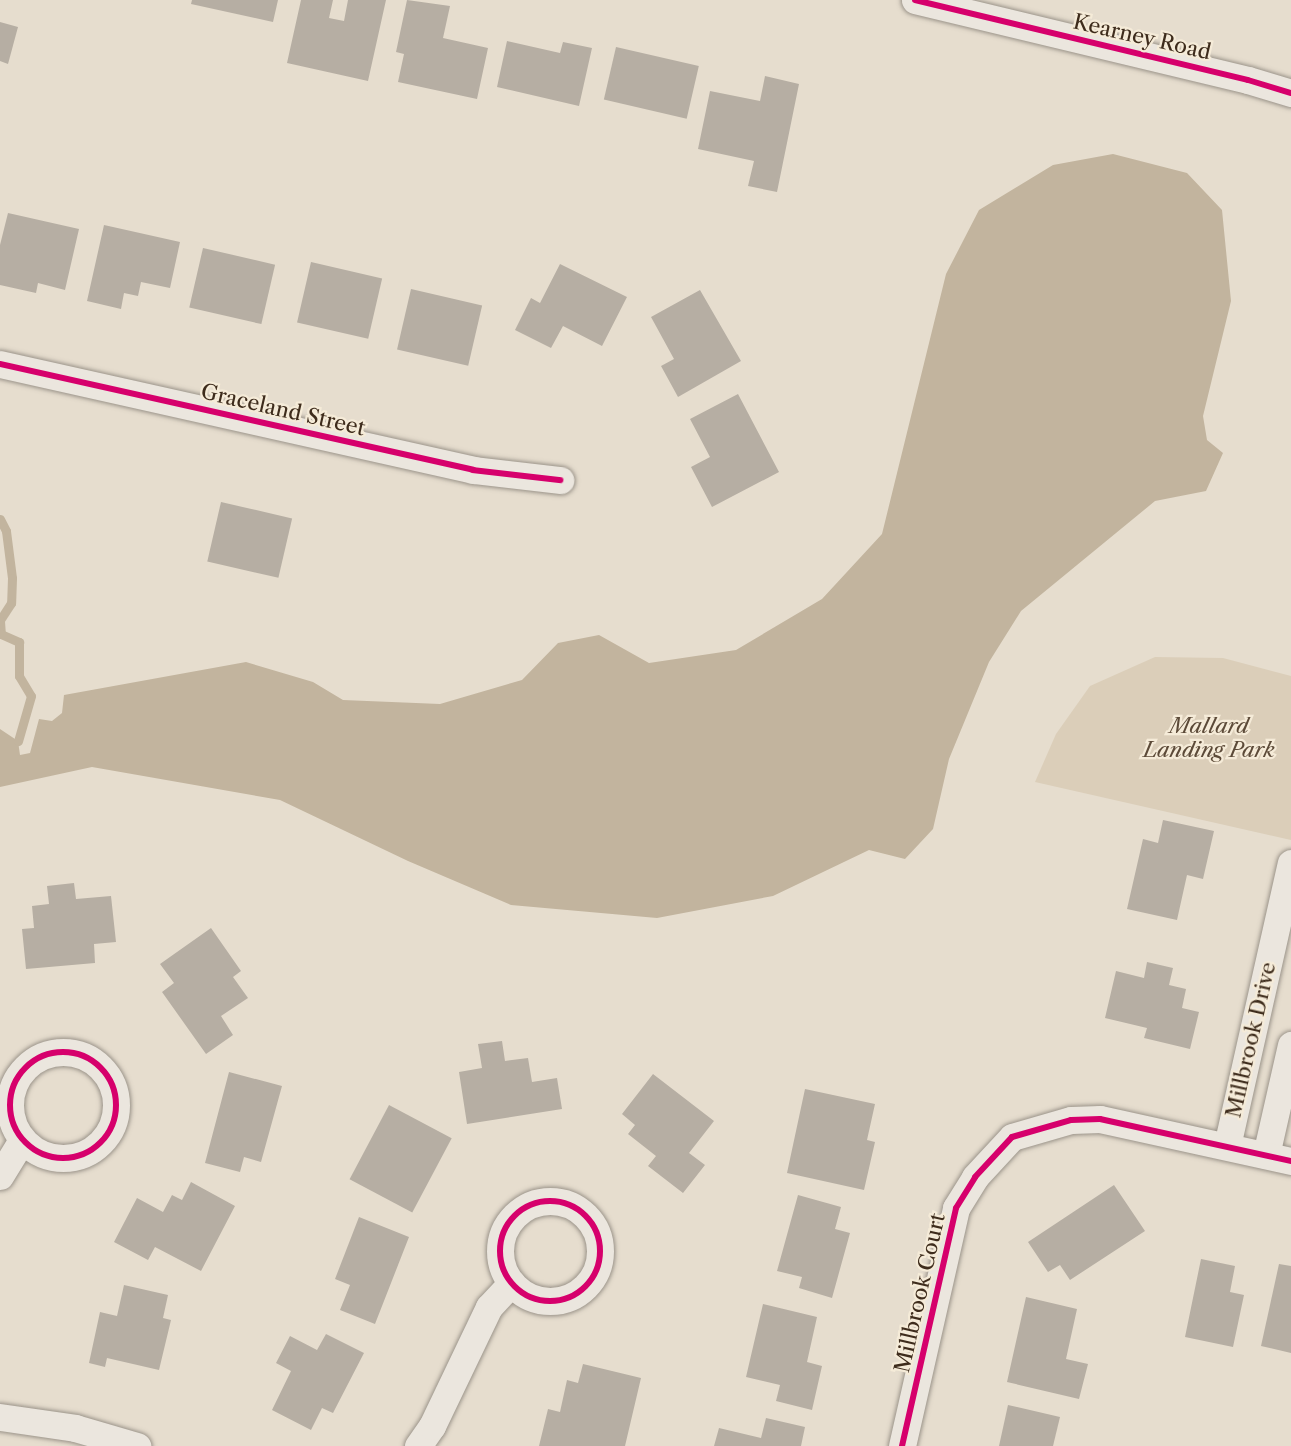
<!DOCTYPE html>
<style>
body{margin:0}
#map{position:relative;width:1291px;height:1446px;overflow:hidden;background:#e6ddce;font-family:"Libre Caslon Text",serif}
div>[style]{position:absolute}
[style*='--x']{left:calc(var(--x)*1px);top:calc(var(--y)*1px);width:calc(var(--w)*1px);rotate:calc(var(--a)*1deg)}
.green>*{inset:0;background:#dbceb9}
.water>*{inset:0;background:#c2b49e}
.stream>*{height:9px;margin:-4.5px;padding:0 4.5px;transform-origin:4.5px;border-radius:4.5px;background:#c2b49e}
.building>*{inset:0;background:#b6aea3;transform-origin:0 0}
.roads{filter:drop-shadow(0 0 2px #9b948a) drop-shadow(0 0 2px #9b948a)}
.street>*{height:27px;margin:-13.5px;padding:0 13.5px;transform-origin:13.5px;border-radius:13.5px;background:#ebe6de}
.street>.ring{margin:-13.5px;padding:0;box-sizing:content-box;background:none;border:27px solid #ebe6de;border-radius:50%}
.cycleway>*{height:6px;margin:-3px;padding:0 3px;transform-origin:3px;border-radius:3px;background:#d6006c}
.cycleway>.ring{margin:-3px;padding:0;box-sizing:content-box;background:none;border:6px solid #d6006c;border-radius:50%}
span{translate:-50% -50%;white-space:nowrap;text-align:center;line-height:1.15;-webkit-text-stroke:4.5px #f5ebd8;paint-order:stroke}
.street-label{font-size:21px;color:#3e2c1c}
.park-label{font-size:21px;color:#5c4a38;font-style:italic}
</style>
<div id="map">
<div class="green">
<div style="clip-path:polygon(1155px 657px,1223px 658px,1291px 676px,1291px 840px,1035px 782px,1056px 734px,1090px 686px)"></div>
</div>
<div class="water">
<div style="clip-path:polygon(1113px 154px,1187px 173px,1222px 210px,1231px 301px,1203px 416px,1207px 440px,1223px 453px,1206px 491px,1155px 501px,1021px 611px,989px 662px,949px 759px,933px 829px,905px 859px,869px 850px,773px 896px,657px 918px,511px 905px,408px 861px,280px 800px,92px 767px,0 787px,0 729px,18px 741px,20px 755px,30px 753px,39px 719px,52px 721px,62px 713px,64px 695px,246px 662px,313px 682px,343px 700px,440px 704px,522px 680px,558px 643px,599px 635px,649px 663px,736px 650px,822px 599px,882px 534px,946px 274px,979px 210px,1053px 165px)"></div>
</div>
<div class="stream">
<div style="--x:0;--y:519;--w:13;--a:63"></div>
<div style="--x:6;--y:531;--w:47;--a:82.7"></div>
<div style="--x:12;--y:578;--w:25;--a:92"></div>
<div style="--x:11;--y:603;--w:20;--a:123"></div>
<div style="--x:0;--y:621;--w:13;--a:86"></div>
<div style="--x:1;--y:634;--w:20;--a:24"></div>
<div style="--x:19;--y:642;--w:34;--a:90"></div>
<div style="--x:19;--y:676;--w:23;--a:59"></div>
<div style="--x:31;--y:696;--w:47;--a:106.1"></div>
</div>
<div class="building">
<div style="clip-path:polygon(192px 0,278px 0,273px 22px,191px 4px)"></div>
<div style="clip-path:polygon(301px 0,333px 0,329px 18px,344px 21px,348px 0,386px 0,368px 81px,287px 63px)"></div>
<div style="clip-path:polygon(407px 0,450px 6px,443px 38px,488px 48px,477px 99px,398px 82px,404px 54px,396px 52px)"></div>
<div style="clip-path:polygon(0 22px,18px 27px,8px 64px,0 61px)"></div>
<div style="clip-path:polygon(507px 41px,560px 53px,563px 42px,592px 48px,579px 106px,497px 87px)"></div>
<div style="left:616px;top:47px;width:85px;height:54px;rotate:13deg"></div>
<div style="clip-path:polygon(765px 76px,799px 84px,777px 192px,748px 186px,754px 161px,698px 149px,710px 91px,760px 101px)"></div>
<div style="clip-path:polygon(8px 213px,79px 229px,65px 290px,38px 283px,36px 293px,0 285px,0 245px)"></div>
<div style="clip-path:polygon(104px 225px,180px 242px,170px 288px,141px 282px,138px 296px,124px 293px,121px 309px,87px 301px)"></div>
<div style="left:203px;top:248px;width:74px;height:61px;rotate:13deg"></div>
<div style="left:311px;top:262px;width:73px;height:62px;rotate:13deg"></div>
<div style="clip-path:polygon(560px 264px,627px 297px,602px 346px,563px 326px,551px 348px,515px 330px,531px 298px,540px 303px)"></div>
<div style="left:411px;top:289px;width:73px;height:62px;rotate:13deg"></div>
<div style="clip-path:polygon(700px 290px,741px 361px,678px 397px,661px 366px,674px 359px,651px 317px)"></div>
<div style="clip-path:polygon(738px 394px,779px 472px,712px 507px,691px 467px,710px 457px,690px 419px)"></div>
<div style="left:221px;top:502px;width:73px;height:61px;rotate:13deg"></div>
<div style="clip-path:polygon(1163px 820px,1214px 831px,1203px 879px,1187px 875px,1177px 920px,1127px 909px,1143px 839px,1158px 843px)"></div>
<div style="clip-path:polygon(74px 883px,76px 899px,111px 896px,116px 942px,94px 944px,95px 963px,26px 969px,22px 929px,34px 928px,32px 906px,49px 904px,47px 886px)"></div>
<div style="clip-path:polygon(211px 928px,241px 971px,233px 977px,248px 998px,221px 1016px,233px 1035px,206px 1054px,162px 992px,174px 983px,160px 964px)"></div>
<div style="clip-path:polygon(1147px 962px,1173px 968px,1169px 985px,1186px 989px,1182px 1008px,1199px 1012px,1190px 1049px,1144px 1038px,1147px 1028px,1105px 1018px,1116px 971px,1144px 978px)"></div>
<div style="clip-path:polygon(502px 1041px,505px 1061px,528px 1058px,532px 1082px,557px 1078px,562px 1109px,467px 1124px,459px 1072px,482px 1068px,478px 1044px)"></div>
<div style="clip-path:polygon(229px 1072px,282px 1086px,261px 1162px,244px 1157px,240px 1172px,205px 1163px)"></div>
<div style="clip-path:polygon(653px 1074px,714px 1121px,689px 1153px,705px 1165px,683px 1193px,648px 1166px,656px 1156px,628px 1134px,635px 1125px,622px 1114px)"></div>
<div style="clip-path:polygon(805px 1089px,875px 1104px,867px 1140px,875px 1142px,864px 1190px,787px 1173px)"></div>
<div style="left:389px;top:1105px;width:71px;height:84px;rotate:28deg"></div>
<div style="clip-path:polygon(191px 1182px,235px 1206px,201px 1271px,155px 1247px,148px 1260px,114px 1242px,137px 1198px,163px 1212px,172px 1195px,182px 1200px)"></div>
<div style="clip-path:polygon(1114px 1185px,1145px 1231px,1070px 1280px,1060px 1265px,1048px 1272px,1028px 1242px)"></div>
<div style="clip-path:polygon(798px 1195px,841px 1207px,835px 1229px,850px 1233px,832px 1298px,799px 1288px,802px 1277px,777px 1271px)"></div>
<div style="clip-path:polygon(359px 1217px,409px 1237px,375px 1324px,340px 1310px,350px 1285px,335px 1279px)"></div>
<div style="clip-path:polygon(1201px 1259px,1235px 1266px,1230px 1292px,1244px 1295px,1233px 1347px,1185px 1337px)"></div>
<div style="clip-path:polygon(1279px 1264px,1291px 1266px,1291px 1353px,1261px 1346px)"></div>
<div style="clip-path:polygon(124px 1285px,168px 1295px,163px 1318px,171px 1320px,159px 1370px,107px 1358px,105px 1367px,89px 1363px,100px 1312px,117px 1316px)"></div>
<div style="clip-path:polygon(1026px 1297px,1077px 1309px,1066px 1359px,1088px 1364px,1079px 1399px,1007px 1382px)"></div>
<div style="clip-path:polygon(763px 1304px,817px 1317px,807px 1362px,822px 1366px,812px 1410px,776px 1401px,780px 1385px,746px 1377px)"></div>
<div style="clip-path:polygon(326px 1334px,364px 1353px,333px 1413px,322px 1408px,311px 1430px,272px 1410px,291px 1371px,276px 1363px,290px 1336px,317px 1350px)"></div>
<div style="clip-path:polygon(583px 1364px,641px 1378px,625px 1446px,539px 1446px,548px 1409px,560px 1412px,567px 1380px,578px 1383px)"></div>
<div style="clip-path:polygon(1008px 1405px,1060px 1417px,1053px 1446px,999px 1446px)"></div>
<div style="clip-path:polygon(766px 1418px,805px 1427px,801px 1446px,714px 1446px,719px 1428px,761px 1438px)"></div>
</div>
<div class="roads">
<div class="street">
<div style="--x:915;--y:0;--w:342;--a:13.5"></div>
<div style="--x:1248;--y:80;--w:45;--a:16.8"></div>
<div style="--x:0;--y:364;--w:485;--a:12.6"></div>
<div style="--x:473;--y:470;--w:88;--a:6.6"></div>
<div class="ring" style="left:10px;top:1052px;width:79px;height:79px"></div>
<div style="--x:1227;--y:1146;--w:290;--a:-77.3"></div>
<div style="--x:1266;--y:1155;--w:113;--a:-77.2"></div>
<div style="--x:0;--y:1176;--w:42;--a:-58.6"></div>
<div class="ring" style="left:500px;top:1201px;width:73px;height:73px"></div>
<div style="--x:0;--y:1417;--w:76;--a:8.3"></div>
<div style="--x:75;--y:1428;--w:65;--a:16.2"></div>
<div style="--x:418;--y:1446;--w:24;--a:-55"></div>
<div style="--x:432;--y:1426;--w:132;--a:-64.4"></div>
<div style="--x:489;--y:1307;--w:33;--a:-47"></div>
<div style="--x:902;--y:1446;--w:244;--a:-77.2"></div>
<div style="--x:956;--y:1208;--w:36;--a:-58"></div>
<div style="--x:975;--y:1177;--w:54;--a:-47.2"></div>
<div style="--x:1012;--y:1137;--w:61;--a:-16.1"></div>
<div style="--x:1071;--y:1120;--w:29;--a:-2"></div>
<div style="--x:1100;--y:1119;--w:196;--a:12.4"></div>
</div>
</div>
<div class="cycleway">
<div style="--x:915;--y:0;--w:342;--a:13.5"></div>
<div style="--x:1248;--y:80;--w:45;--a:16.8"></div>
<div style="--x:0;--y:364;--w:485;--a:12.6"></div>
<div style="--x:473;--y:470;--w:88;--a:6.6"></div>
<div class="ring" style="left:10px;top:1052px;width:100px;height:100px"></div>
<div class="ring" style="left:500px;top:1201px;width:94px;height:94px"></div>
<div style="--x:902;--y:1446;--w:244;--a:-77.2"></div>
<div style="--x:956;--y:1208;--w:36;--a:-58"></div>
<div style="--x:975;--y:1177;--w:54;--a:-47.2"></div>
<div style="--x:1012;--y:1137;--w:61;--a:-16.1"></div>
<div style="--x:1071;--y:1120;--w:29;--a:-2"></div>
<div style="--x:1100;--y:1119;--w:196;--a:12.4"></div>
</div>
<div class="street-label">
<span style="left:1142px;top:37px;rotate:13deg">Kearney Road</span>
<span style="left:283px;top:410px;rotate:13deg">Graceland Street</span>
<span style="left:1251px;top:1040px;rotate:-77deg">Millbrook Drive</span>
<span style="left:920px;top:1293px;rotate:-77deg">Millbrook Court</span>
</div>
<div class="park-label">
<span style="left:1209px;top:738px">Mallard<br>Landing Park</span>
</div>
</div>
